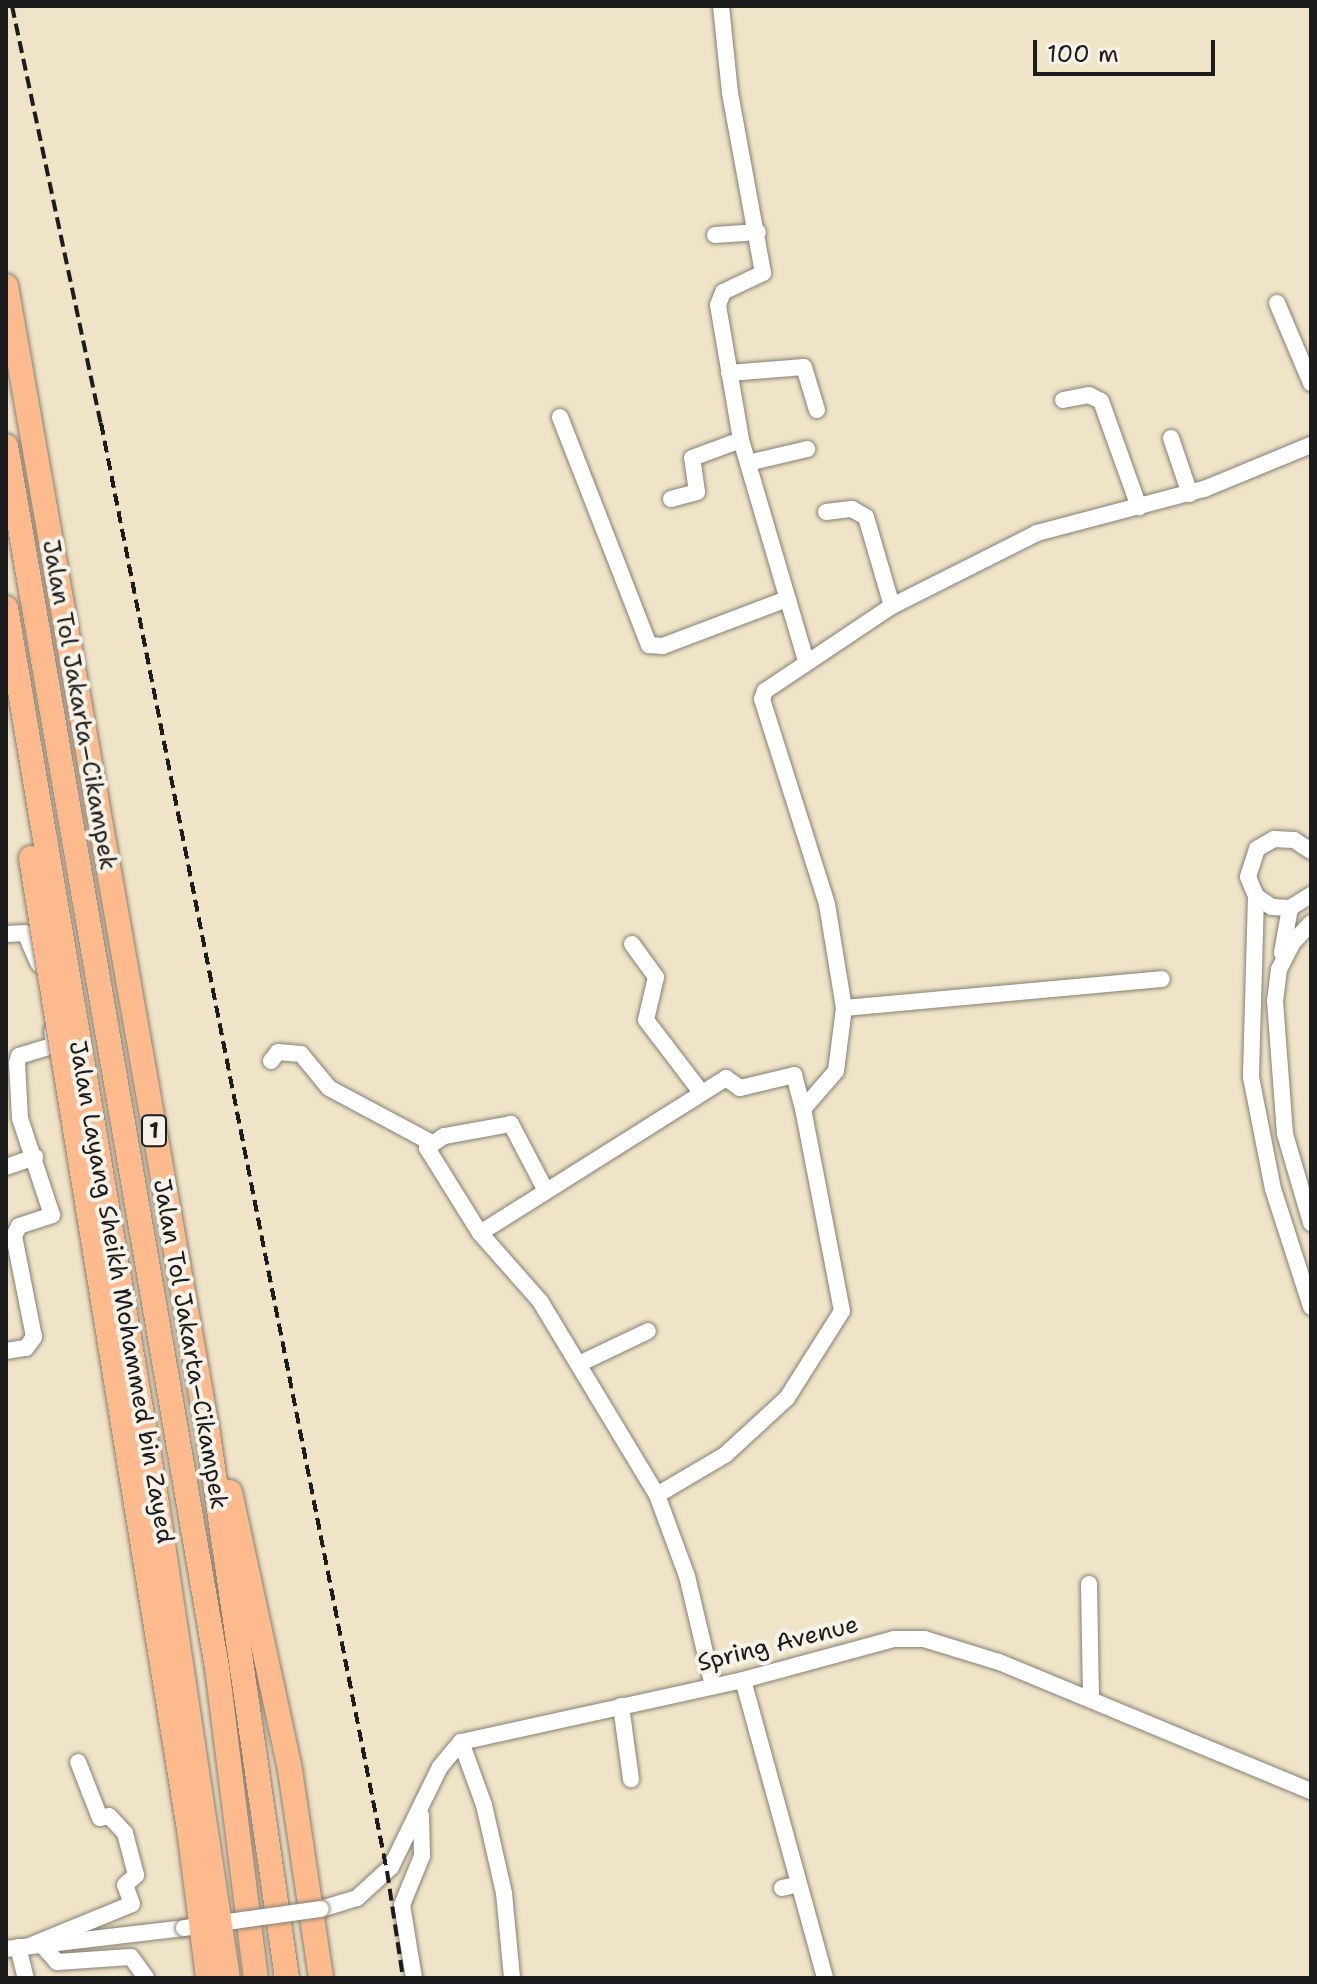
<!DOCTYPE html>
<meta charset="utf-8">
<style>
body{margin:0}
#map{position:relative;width:1317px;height:1984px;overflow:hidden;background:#efe4c8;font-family:"Shantell Sans",sans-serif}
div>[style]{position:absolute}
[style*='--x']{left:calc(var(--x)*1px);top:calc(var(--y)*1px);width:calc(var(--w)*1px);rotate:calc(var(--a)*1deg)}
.roads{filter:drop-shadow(0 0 2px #868072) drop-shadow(0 0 2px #868072)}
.minor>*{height:16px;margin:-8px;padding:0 8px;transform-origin:8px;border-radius:8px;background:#fff}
.highway>*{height:24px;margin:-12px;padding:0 12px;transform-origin:12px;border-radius:12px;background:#fcba8d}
.rail>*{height:4px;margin-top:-2px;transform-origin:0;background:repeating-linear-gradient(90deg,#1c1c1c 0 12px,transparent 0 18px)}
.bridges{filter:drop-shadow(0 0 2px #868072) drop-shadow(0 0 2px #868072)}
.minor-bridge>*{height:16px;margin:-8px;padding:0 8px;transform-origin:8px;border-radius:8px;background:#fff}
.highway-bridge>*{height:24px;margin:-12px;padding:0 12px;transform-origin:12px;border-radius:12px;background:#fcba8d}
span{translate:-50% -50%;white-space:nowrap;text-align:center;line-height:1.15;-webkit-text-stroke:8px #f7f3e8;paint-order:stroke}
.shield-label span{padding:2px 6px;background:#f7f3e8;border:2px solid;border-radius:6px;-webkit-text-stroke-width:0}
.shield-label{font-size:22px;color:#1c1c1c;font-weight:700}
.street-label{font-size:24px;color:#1c1c1c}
.frame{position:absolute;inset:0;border:8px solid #1c1c1c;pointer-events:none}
.scale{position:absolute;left:1033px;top:40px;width:182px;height:36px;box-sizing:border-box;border:4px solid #1c1c1c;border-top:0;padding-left:10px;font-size:24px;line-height:28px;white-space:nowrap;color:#1c1c1c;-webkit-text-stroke:6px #f7f3e8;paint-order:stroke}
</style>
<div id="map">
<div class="roads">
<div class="minor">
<div style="--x:721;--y:6;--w:87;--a:84.1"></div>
<div style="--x:730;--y:93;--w:183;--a:79.6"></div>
<div style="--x:763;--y:273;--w:44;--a:154.6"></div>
<div style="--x:723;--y:292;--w:14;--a:111"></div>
<div style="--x:718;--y:305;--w:137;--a:80.3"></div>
<div style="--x:741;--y:440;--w:230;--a:73.6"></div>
<div style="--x:715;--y:235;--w:43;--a:-4"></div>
<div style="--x:1277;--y:303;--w:87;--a:67"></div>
<div style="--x:729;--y:373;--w:75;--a:-4.6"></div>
<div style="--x:804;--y:367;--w:45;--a:73.2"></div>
<div style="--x:1063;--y:400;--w:26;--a:-11"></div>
<div style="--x:1089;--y:395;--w:13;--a:27"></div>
<div style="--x:1101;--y:401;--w:113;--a:70.3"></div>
<div style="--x:560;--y:417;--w:245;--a:68.7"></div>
<div style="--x:649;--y:645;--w:14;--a:4"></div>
<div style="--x:663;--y:646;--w:133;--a:-20.8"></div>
<div style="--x:1171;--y:438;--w:59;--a:71.3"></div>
<div style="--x:748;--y:463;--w:61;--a:-13.3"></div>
<div style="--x:671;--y:499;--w:27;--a:-15"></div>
<div style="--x:697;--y:492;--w:34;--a:-98"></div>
<div style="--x:692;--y:458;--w:52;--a:-20.2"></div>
<div style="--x:826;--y:512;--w:26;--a:-7"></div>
<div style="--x:852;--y:509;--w:16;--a:30"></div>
<div style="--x:866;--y:517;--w:93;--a:73.7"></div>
<div style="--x:1311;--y:851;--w:20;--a:-147"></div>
<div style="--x:1294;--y:840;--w:20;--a:-177"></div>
<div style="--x:1274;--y:839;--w:20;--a:150"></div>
<div style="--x:1257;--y:849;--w:29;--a:108"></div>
<div style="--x:1248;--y:877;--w:21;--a:67"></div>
<div style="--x:1256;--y:896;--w:19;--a:35"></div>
<div style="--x:1272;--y:907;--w:18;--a:3"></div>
<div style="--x:1290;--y:908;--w:25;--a:-32"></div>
<div style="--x:1256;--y:896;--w:181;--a:91.6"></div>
<div style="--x:1251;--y:1077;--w:114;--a:78.9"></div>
<div style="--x:1273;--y:1189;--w:124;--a:72.1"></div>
<div style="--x:1311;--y:923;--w:26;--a:133"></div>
<div style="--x:1293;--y:942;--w:30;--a:117"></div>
<div style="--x:1279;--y:969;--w:32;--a:97"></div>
<div style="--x:1275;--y:1001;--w:133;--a:85.7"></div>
<div style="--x:1285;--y:1134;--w:93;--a:73.7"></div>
<div style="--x:6;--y:934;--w:19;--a:-3"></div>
<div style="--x:25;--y:933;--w:34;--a:66"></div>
<div style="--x:632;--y:944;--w:41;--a:54"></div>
<div style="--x:656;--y:977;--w:44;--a:103.1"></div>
<div style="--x:646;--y:1020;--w:91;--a:52.6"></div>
<div style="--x:1282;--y:953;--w:46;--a:-79.9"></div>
<div style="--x:844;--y:1008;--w:319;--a:-5.2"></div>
<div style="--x:271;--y:1061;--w:11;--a:-52"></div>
<div style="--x:278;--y:1052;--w:23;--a:5"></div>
<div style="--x:301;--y:1054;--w:44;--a:50.5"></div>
<div style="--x:329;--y:1088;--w:117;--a:28.1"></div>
<div style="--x:6;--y:1167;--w:31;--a:-19"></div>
<div style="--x:546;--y:1191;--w:76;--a:-117.6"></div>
<div style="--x:511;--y:1124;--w:68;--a:169.8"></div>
<div style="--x:444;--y:1136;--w:21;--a:145"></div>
<div style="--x:427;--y:1148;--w:100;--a:58.1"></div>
<div style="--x:480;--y:1233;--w:91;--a:48.6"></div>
<div style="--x:540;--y:1301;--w:227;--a:58.9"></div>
<div style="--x:657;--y:1495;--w:86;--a:69.7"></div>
<div style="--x:687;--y:1576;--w:113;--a:76.7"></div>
<div style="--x:480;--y:1233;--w:291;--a:-32.2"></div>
<div style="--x:726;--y:1078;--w:17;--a:36"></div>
<div style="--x:740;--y:1088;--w:56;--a:-13.5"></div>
<div style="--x:794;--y:1075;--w:35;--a:75"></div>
<div style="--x:6;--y:1351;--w:20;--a:-9"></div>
<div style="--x:26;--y:1348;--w:14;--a:-54"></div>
<div style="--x:34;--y:1337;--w:103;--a:-101.2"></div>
<div style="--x:14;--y:1236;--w:11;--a:-63"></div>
<div style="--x:19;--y:1226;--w:35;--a:-18"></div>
<div style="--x:52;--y:1215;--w:102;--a:-108.3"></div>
<div style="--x:20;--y:1118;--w:55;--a:-93.1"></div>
<div style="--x:17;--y:1063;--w:7;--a:-74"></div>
<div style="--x:19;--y:1056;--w:37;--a:-17"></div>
<div style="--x:54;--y:1045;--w:14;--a:-98"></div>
<div style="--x:581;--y:1363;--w:74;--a:-25.5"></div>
<div style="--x:657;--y:1495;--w:79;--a:-30.5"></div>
<div style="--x:725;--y:1455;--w:84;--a:-42.6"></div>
<div style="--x:787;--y:1398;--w:103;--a:-57.7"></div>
<div style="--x:842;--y:1311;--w:206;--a:-100.9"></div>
<div style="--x:803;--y:1109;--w:50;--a:-49"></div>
<div style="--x:836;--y:1071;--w:64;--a:-82.8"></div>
<div style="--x:844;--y:1008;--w:105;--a:-99.3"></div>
<div style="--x:827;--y:904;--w:215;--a:-107.6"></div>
<div style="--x:762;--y:699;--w:9;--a:-69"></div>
<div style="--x:765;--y:691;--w:153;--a:-33.8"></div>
<div style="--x:892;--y:606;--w:162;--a:-26.7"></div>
<div style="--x:1037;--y:533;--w:173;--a:-14.8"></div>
<div style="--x:1204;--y:489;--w:116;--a:-22.4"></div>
<div style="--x:1089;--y:1584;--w:115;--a:89"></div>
<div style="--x:743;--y:1680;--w:309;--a:74.6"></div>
<div style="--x:621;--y:1706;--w:74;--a:82.2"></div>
<div style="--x:461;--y:1742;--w:67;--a:69.9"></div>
<div style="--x:484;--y:1805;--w:90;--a:77.2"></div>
<div style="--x:504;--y:1893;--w:85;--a:84.6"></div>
<div style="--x:782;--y:1888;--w:17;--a:-13"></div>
<div style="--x:321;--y:1909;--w:38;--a:-17"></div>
<div style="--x:357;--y:1898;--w:46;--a:-42.4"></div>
<div style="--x:391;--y:1867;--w:111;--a:-63.9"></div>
<div style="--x:440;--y:1767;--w:33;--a:-50"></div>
<div style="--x:461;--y:1742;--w:289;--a:-12.4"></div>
<div style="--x:743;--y:1680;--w:156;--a:-15.2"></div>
<div style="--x:894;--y:1639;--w:30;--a:0"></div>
<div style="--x:924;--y:1639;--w:78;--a:17"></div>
<div style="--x:999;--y:1662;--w:338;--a:22.5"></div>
<div style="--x:41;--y:1944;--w:24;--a:48"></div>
<div style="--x:57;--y:1962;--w:74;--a:-3.9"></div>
<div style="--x:131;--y:1957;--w:26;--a:54"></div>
<div style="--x:32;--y:1945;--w:108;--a:-22.3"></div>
<div style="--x:132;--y:1904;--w:20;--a:-110"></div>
<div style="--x:125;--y:1885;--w:15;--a:-42"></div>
<div style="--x:136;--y:1875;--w:43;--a:-104.7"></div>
<div style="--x:125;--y:1833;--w:23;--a:-133"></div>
<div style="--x:109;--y:1816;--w:9;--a:167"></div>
<div style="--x:100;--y:1818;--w:60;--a:-111.4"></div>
<div style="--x:18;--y:1947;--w:32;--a:76"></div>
<div style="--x:6;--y:1949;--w:179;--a:-6.7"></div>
<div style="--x:414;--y:1978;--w:74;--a:-99.3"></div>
<div style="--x:402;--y:1905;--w:53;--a:-67.8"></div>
<div style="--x:422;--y:1856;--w:41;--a:-91.4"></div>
</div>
<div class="highway">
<div style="--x:6;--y:286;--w:1166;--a:80.02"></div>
<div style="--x:208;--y:1434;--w:550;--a:81.74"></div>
<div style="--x:6;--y:446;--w:1239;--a:80.2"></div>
<div style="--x:217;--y:1667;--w:313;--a:82.9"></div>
<div style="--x:230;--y:1492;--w:284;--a:77.8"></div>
<div style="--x:290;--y:1770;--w:210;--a:81.5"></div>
</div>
</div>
<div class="rail">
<div style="--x:12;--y:6;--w:426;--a:78"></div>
<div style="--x:101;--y:423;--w:1476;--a:78.83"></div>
<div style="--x:387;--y:1871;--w:108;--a:81.5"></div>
</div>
<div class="bridges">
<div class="minor-bridge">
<div style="--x:184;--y:1928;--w:138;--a:-7.9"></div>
</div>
<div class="highway-bridge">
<div style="--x:6;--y:608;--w:909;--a:80.43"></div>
<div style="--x:157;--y:1504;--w:479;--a:81.5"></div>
<div style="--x:31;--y:858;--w:984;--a:80.76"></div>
<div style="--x:189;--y:1829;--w:150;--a:82.7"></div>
</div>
</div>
<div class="shield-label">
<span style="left:154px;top:1131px">1</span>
</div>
<div class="street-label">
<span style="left:79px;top:705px;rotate:80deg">Jalan Tol Jakarta–Cikampek</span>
<span style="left:121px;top:1292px;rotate:80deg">Jalan Layang Sheikh Mohammed bin Zayed</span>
<span style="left:190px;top:1344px;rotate:80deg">Jalan Tol Jakarta–Cikampek</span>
<span style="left:778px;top:1644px;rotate:-14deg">Spring Avenue</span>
</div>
<div class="frame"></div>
<div class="scale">100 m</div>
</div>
